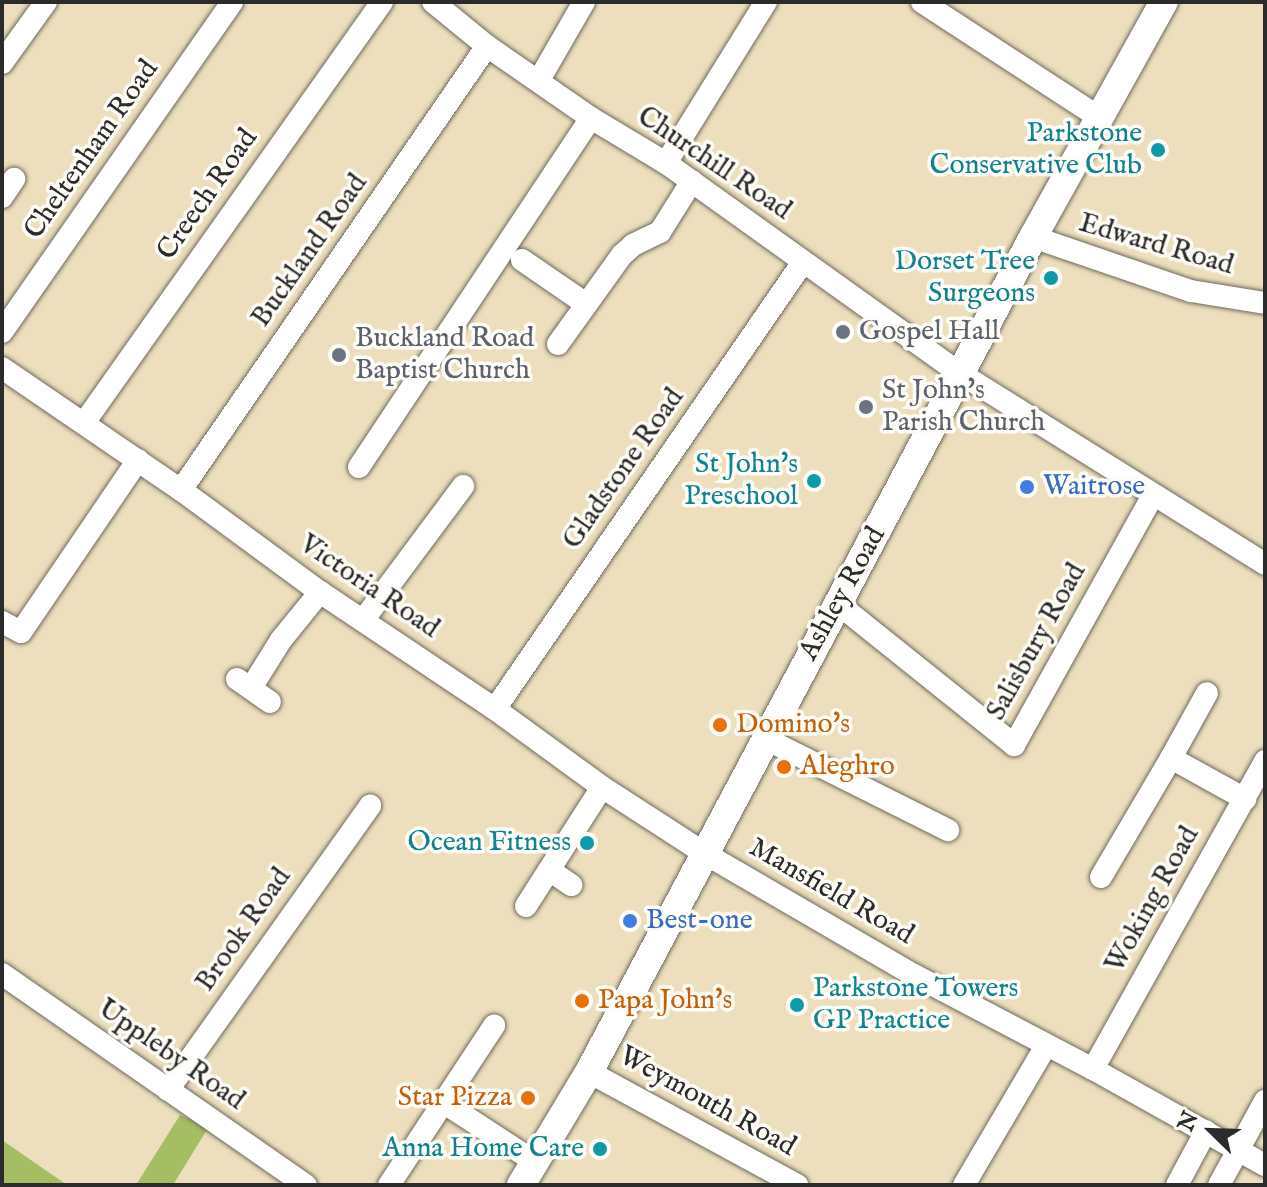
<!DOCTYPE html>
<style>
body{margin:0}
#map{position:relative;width:1267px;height:1187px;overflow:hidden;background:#eddfbd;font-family:"IM FELL English",serif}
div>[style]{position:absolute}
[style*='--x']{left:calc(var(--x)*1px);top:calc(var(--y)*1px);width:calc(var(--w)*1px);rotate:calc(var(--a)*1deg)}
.green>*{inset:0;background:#a5be63}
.roads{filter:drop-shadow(0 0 2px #6f6a5e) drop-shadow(0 0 2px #6f6a5e)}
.minor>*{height:22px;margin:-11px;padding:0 11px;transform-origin:11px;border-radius:11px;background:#fff}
.major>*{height:28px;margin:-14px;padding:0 14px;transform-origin:14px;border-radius:14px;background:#fff}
.dots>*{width:22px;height:22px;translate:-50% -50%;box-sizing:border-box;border:4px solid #fdfcf7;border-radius:50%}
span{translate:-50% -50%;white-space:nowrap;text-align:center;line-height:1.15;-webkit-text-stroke:7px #fdfcf7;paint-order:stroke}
.culture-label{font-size:28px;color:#0d838f}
.right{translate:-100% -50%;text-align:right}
.left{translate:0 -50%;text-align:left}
.street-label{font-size:28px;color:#2b2b2b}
.worship-label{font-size:28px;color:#5b616d}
.shop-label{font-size:28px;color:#366cbe}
.food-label{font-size:28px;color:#c56008}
.frame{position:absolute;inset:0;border:4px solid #2b2b2b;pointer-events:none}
.north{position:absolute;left:1171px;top:1091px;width:80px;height:80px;-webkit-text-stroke:6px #fdfcf7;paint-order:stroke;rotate:293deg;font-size:22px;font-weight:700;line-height:32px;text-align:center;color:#2b2b2b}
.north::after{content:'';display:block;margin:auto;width:28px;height:36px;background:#2b2b2b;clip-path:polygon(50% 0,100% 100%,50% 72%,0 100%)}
</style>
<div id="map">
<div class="green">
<div style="clip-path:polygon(180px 1115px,208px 1128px,173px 1185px,136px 1185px)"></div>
<div style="clip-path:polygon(2px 1140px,67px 1185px,2px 1185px)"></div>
</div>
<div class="roads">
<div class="minor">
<div style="--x:433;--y:2;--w:70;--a:39.2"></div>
<div style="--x:487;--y:46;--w:126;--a:34.7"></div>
<div style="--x:591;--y:118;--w:87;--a:31"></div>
<div style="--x:666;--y:163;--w:363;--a:35.6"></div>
<div style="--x:961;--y:374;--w:358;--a:32"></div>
<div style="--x:922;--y:2;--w:212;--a:33.1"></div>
<div style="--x:2;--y:63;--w:75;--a:-54.2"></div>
<div style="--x:539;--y:80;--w:90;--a:-60"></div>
<div style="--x:666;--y:163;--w:190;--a:-58.2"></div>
<div style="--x:2;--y:197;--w:22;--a:-56"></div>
<div style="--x:1033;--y:237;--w:167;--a:18.9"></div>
<div style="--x:1191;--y:291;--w:75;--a:9.2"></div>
<div style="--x:522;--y:260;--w:78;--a:34.5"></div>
<div style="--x:2;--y:332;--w:402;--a:-55.1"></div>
<div style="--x:558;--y:344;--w:110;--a:-54.3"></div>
<div style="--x:622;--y:255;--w:15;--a:-42"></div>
<div style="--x:633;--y:245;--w:30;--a:-26"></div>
<div style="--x:660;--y:232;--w:60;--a:-57.9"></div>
<div style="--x:2;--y:368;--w:217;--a:34.3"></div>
<div style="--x:181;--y:490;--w:172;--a:36.3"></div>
<div style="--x:320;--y:592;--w:211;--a:33.8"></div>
<div style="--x:495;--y:709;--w:132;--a:36.1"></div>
<div style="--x:602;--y:787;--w:121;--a:32.9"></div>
<div style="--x:704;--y:853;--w:243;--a:30.2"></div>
<div style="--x:914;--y:975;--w:202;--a:27.7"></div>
<div style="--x:1093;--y:1069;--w:197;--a:29.2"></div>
<div style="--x:84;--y:423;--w:516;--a:-54.71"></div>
<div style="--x:359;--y:467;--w:419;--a:-56.4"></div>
<div style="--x:181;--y:490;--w:539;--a:-55.43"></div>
<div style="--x:837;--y:603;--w:227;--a:38.7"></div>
<div style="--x:1014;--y:745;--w:286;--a:-60.9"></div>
<div style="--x:364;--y:619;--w:166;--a:-53.3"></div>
<div style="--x:2;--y:622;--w:21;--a:28"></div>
<div style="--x:21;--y:632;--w:208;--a:-55.8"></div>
<div style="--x:237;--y:679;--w:40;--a:34.9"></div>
<div style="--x:251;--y:688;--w:57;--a:-58"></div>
<div style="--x:281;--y:640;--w:62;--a:-50.9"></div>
<div style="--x:495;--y:709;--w:543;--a:-55.43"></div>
<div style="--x:764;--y:738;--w:206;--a:26.6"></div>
<div style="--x:1171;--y:758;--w:74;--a:-61"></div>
<div style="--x:549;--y:870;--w:27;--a:34"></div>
<div style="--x:1101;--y:877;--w:138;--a:-59.5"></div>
<div style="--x:1171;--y:758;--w:85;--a:29"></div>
<div style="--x:526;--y:906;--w:141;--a:-57.4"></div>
<div style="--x:2;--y:974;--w:370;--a:34.8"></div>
<div style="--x:1093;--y:1069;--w:353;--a:-60.8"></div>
<div style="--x:589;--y:1072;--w:237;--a:28.5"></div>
<div style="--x:168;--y:1090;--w:349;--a:-54.6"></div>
<div style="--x:446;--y:1104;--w:106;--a:33.1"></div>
<div style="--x:389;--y:1185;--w:191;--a:-56.6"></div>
<div style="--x:964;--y:1185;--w:161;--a:-59.5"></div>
<div style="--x:1177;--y:1185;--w:61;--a:-61.8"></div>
<div style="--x:1219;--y:1185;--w:96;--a:-61.3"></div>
</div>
<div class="major">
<div style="--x:521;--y:1185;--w:132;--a:-59"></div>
<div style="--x:589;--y:1072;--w:946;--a:-62"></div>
<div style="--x:1033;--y:237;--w:269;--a:-60.9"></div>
</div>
</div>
<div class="dots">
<div style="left:1158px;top:150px;background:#0f9aa8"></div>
<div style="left:1051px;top:278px;background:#0f9aa8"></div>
<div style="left:843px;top:332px;background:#6b7280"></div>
<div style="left:339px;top:355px;background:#6b7280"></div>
<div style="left:866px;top:407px;background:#6b7280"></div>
<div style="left:814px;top:481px;background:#0f9aa8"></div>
<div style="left:1027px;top:487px;background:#3f7fe0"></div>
<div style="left:720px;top:725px;background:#e8710a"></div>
<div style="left:784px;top:767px;background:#e8710a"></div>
<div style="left:587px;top:843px;background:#0f9aa8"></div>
<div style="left:630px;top:921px;background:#3f7fe0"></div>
<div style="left:582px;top:1001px;background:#e8710a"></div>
<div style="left:797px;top:1005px;background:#0f9aa8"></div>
<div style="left:528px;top:1098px;background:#e8710a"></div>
<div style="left:600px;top:1149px;background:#0f9aa8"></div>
</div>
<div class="culture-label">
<span class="right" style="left:1142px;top:150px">Parkstone<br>Conservative Club</span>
<span class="right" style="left:1035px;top:278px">Dorset Tree<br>Surgeons</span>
<span class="right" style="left:798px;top:481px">St John's<br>Preschool</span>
<span class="right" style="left:571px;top:843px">Ocean Fitness</span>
<span class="left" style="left:813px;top:1005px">Parkstone Towers<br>GP Practice</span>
<span class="right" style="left:584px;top:1149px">Anna Home Care</span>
</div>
<div class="street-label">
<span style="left:92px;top:150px;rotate:-55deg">Cheltenham Road</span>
<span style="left:714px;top:164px;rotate:34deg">Churchill Road</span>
<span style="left:208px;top:195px;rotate:-55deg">Creech Road</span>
<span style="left:1156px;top:245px;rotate:16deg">Edward Road</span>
<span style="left:310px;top:251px;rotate:-55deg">Buckland Road</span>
<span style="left:624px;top:469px;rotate:-55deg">Gladstone Road</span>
<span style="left:369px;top:587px;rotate:34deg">Victoria Road</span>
<span style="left:843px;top:594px;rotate:-61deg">Ashley Road</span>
<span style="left:1037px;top:642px;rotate:-61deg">Salisbury Road</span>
<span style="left:831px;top:892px;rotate:30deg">Mansfield Road</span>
<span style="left:1153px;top:900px;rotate:-61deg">Woking Road</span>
<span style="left:244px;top:930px;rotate:-55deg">Brook Road</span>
<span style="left:171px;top:1055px;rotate:35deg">Uppleby Road</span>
<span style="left:707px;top:1102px;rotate:29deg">Weymouth Road</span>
</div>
<div class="worship-label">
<span class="left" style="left:859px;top:332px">Gospel Hall</span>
<span class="left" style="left:355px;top:355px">Buckland Road<br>Baptist Church</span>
<span class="left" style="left:882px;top:407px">St John's<br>Parish Church</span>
</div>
<div class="shop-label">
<span class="left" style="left:1043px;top:487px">Waitrose</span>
<span class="left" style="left:646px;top:921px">Best-one</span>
</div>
<div class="food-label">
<span class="left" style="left:736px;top:725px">Domino's</span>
<span class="left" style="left:800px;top:767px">Aleghro</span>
<span class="left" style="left:598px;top:1001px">Papa John's</span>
<span class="right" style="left:512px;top:1098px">Star Pizza</span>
</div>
<div class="frame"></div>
<div class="north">N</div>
</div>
